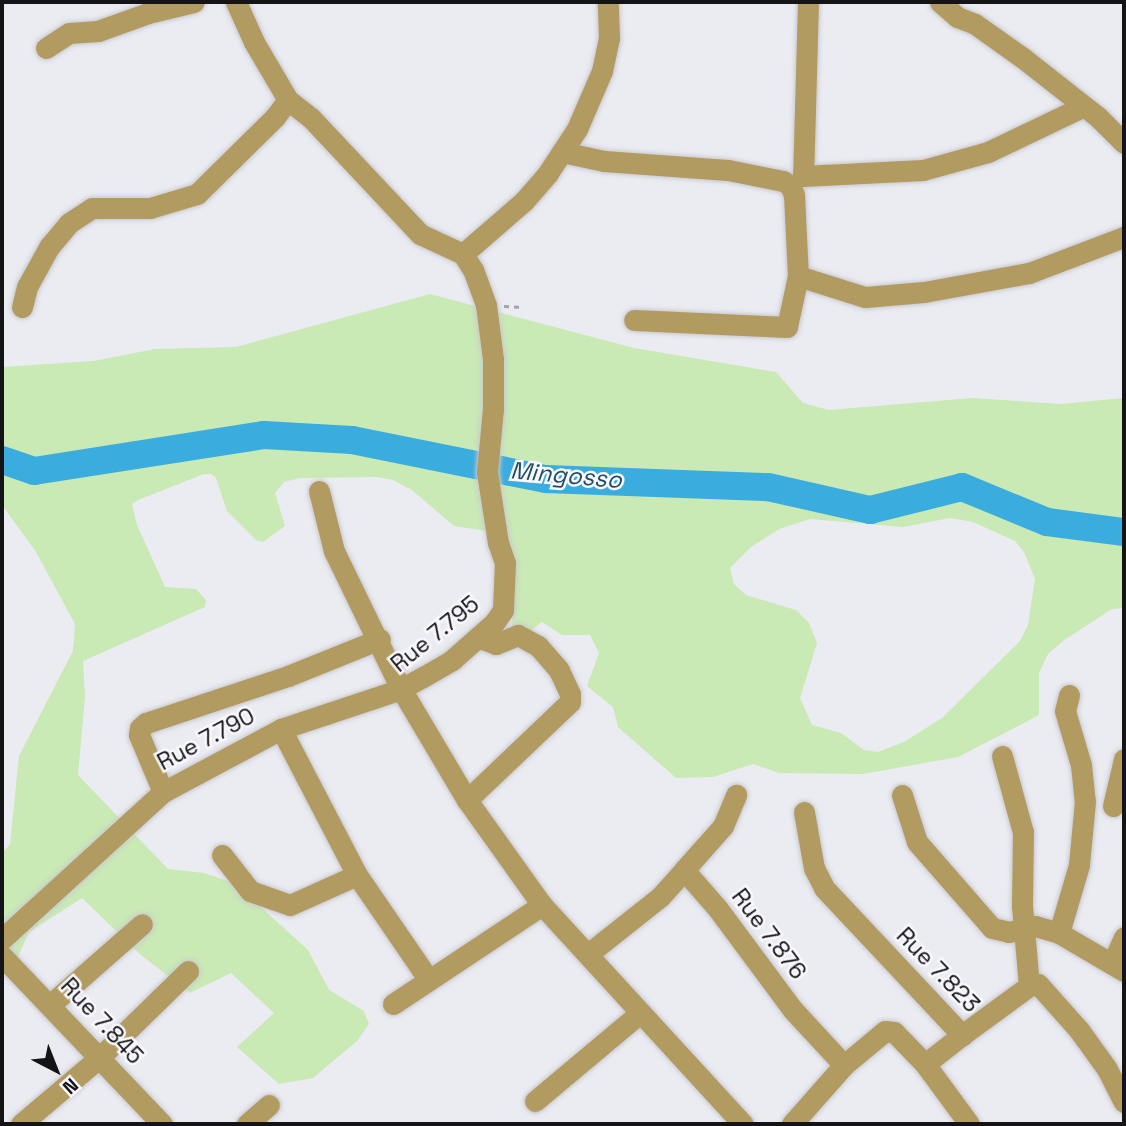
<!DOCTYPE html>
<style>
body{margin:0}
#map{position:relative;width:1126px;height:1126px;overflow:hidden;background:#ebebf2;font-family:"Space Grotesk",sans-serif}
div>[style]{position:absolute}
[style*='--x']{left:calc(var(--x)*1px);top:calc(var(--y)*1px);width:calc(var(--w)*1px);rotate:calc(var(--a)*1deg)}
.green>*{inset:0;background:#c9e9b5}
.river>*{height:28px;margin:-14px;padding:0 14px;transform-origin:14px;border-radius:14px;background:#3bacde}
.path>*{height:2.5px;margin-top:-1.25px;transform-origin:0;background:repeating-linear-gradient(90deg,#a3a3a8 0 5px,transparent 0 10px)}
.roads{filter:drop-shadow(0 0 2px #c9c9cf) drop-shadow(0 0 2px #c9c9cf)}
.minor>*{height:21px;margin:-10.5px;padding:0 10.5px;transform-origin:10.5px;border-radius:10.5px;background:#b29b60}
span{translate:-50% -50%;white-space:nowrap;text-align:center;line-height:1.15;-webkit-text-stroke:5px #f8f8fe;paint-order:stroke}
.street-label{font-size:23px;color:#141416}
.water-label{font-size:24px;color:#1f4d62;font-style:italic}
.frame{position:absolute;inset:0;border:4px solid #141416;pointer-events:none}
.north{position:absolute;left:21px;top:1035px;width:70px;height:70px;-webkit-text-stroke:5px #f8f8fe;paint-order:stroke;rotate:138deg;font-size:19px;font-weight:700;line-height:28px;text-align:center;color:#141416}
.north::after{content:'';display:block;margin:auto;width:24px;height:32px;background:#141416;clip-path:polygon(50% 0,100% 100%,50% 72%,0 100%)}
</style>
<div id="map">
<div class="green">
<div style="clip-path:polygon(evenodd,430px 294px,634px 348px,776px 372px,803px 403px,829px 410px,973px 398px,1061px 404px,1124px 398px,1124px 608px,1112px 609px,1064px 640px,1048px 654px,1039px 673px,1039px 715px,958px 757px,863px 774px,779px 773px,753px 764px,713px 777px,676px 778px,618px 727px,613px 707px,587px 686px,599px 653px,590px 635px,562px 635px,542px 622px,524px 636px,512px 630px,514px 574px,501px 533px,454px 526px,412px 490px,393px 480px,377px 477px,300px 478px,284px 482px,275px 493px,285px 526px,263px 542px,256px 540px,227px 511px,216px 478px,211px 474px,204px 474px,138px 500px,132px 504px,137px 525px,165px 587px,196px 589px,206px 600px,205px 607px,83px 661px,85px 697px,78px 775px,168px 869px,204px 873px,225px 880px,243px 891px,308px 950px,329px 990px,364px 1011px,369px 1024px,357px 1041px,313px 1078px,279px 1084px,237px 1047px,274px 1013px,231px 973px,190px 993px,141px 955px,82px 898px,29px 932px,16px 961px,2px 964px,2px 854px,10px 844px,19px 756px,73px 651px,75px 624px,36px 552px,2px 505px,2px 367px,94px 361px,155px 349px,236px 347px,430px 294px,950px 518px,973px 522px,1015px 541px,1024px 552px,1035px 579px,1028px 625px,1020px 641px,942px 718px,904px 742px,878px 752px,864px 750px,841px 733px,812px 725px,800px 698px,817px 643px,809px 623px,796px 610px,746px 595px,734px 584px,730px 568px,751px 547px,779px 529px,810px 519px,903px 527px,950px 518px)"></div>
</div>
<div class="river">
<div style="--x:2;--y:460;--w:34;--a:19"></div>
<div style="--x:34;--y:471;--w:233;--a:-8.9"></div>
<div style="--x:264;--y:435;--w:88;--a:3.3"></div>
<div style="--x:352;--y:440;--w:198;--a:11.4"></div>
<div style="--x:546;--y:479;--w:222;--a:2.1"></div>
<div style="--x:768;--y:487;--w:105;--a:12.7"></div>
<div style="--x:870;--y:510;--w:95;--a:-14"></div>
<div style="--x:962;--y:487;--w:92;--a:22.4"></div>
<div style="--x:1047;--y:522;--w:78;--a:7.4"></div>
</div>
<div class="path">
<div style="--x:504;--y:306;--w:19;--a:3"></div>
</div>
<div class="roads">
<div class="minor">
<div style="--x:808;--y:2;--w:174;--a:91.6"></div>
<div style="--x:803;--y:176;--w:120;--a:-2.9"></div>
<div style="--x:923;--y:170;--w:67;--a:-15.5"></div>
<div style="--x:988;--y:152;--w:106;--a:-25.6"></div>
<div style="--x:940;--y:2;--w:23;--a:41"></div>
<div style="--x:957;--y:17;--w:19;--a:21"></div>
<div style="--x:975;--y:24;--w:59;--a:35.3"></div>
<div style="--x:1023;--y:58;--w:95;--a:38.2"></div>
<div style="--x:1098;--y:117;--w:37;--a:45"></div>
<div style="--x:46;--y:48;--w:27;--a:-33"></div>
<div style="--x:69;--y:33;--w:29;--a:-4"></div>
<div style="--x:98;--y:31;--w:53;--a:-19.8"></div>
<div style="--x:148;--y:13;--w:47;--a:-13.4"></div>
<div style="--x:562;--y:152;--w:43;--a:12.1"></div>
<div style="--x:604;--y:161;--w:124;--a:4.2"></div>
<div style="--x:728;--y:170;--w:56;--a:11.3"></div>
<div style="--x:783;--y:181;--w:8;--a:30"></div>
<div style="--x:790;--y:185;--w:11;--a:68"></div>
<div style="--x:794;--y:195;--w:81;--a:87.2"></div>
<div style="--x:798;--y:276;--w:52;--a:102.2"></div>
<div style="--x:787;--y:327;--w:153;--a:-177.4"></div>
<div style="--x:463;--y:254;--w:81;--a:-41"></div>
<div style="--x:524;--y:201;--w:37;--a:-49"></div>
<div style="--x:548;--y:173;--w:53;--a:-56.6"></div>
<div style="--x:577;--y:129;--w:63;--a:-66.7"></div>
<div style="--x:602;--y:71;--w:34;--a:-78"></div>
<div style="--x:609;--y:38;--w:36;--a:-92"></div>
<div style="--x:798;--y:276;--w:70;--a:17.4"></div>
<div style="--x:865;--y:297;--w:59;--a:-4.8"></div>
<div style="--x:924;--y:292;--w:107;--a:-10.3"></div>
<div style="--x:1029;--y:273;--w:102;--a:-20.8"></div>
<div style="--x:22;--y:307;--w:21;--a:-76"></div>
<div style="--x:27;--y:287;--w:46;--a:-61.2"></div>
<div style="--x:49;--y:247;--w:31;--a:-50"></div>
<div style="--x:69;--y:223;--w:27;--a:-33"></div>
<div style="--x:92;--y:208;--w:58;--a:0"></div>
<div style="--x:150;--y:208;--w:49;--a:-16.6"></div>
<div style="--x:197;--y:194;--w:110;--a:-44.6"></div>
<div style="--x:275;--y:117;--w:21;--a:-53"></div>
<div style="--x:319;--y:491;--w:62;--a:76"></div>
<div style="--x:334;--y:551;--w:153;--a:64.1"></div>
<div style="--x:401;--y:689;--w:129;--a:59.3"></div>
<div style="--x:467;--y:800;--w:129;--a:54.5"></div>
<div style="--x:542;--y:905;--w:297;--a:47.5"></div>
<div style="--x:1069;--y:695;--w:16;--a:104"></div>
<div style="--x:1065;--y:711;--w:56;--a:73.5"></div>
<div style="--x:1081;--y:765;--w:36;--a:84"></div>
<div style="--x:1085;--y:801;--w:64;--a:95.4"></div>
<div style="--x:1079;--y:865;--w:71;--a:106.4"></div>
<div style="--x:1059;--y:933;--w:75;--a:30.3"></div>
<div style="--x:281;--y:729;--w:165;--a:62.5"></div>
<div style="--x:357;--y:875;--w:127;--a:55.6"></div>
<div style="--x:1002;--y:756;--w:79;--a:74.6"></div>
<div style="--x:1023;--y:832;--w:74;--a:90.8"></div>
<div style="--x:1022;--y:906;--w:80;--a:85"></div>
<div style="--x:163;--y:792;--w:62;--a:-112.8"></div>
<div style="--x:139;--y:735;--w:7;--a:-82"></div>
<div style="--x:140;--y:728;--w:8;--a:-40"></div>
<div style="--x:146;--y:723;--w:150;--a:-18.3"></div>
<div style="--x:288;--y:676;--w:99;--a:-21.9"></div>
<div style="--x:902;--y:795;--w:49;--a:72.3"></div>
<div style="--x:917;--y:842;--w:114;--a:48.9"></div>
<div style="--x:992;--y:928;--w:17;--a:13"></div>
<div style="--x:1009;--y:932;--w:27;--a:-13"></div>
<div style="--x:1035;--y:926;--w:25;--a:16"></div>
<div style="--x:467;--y:800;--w:142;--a:-43.6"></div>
<div style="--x:570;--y:702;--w:8;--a:-90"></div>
<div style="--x:570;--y:694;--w:26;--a:-115"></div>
<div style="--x:559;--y:670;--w:32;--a:-131"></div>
<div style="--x:538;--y:646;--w:23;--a:-151"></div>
<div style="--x:518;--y:635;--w:24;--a:158"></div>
<div style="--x:496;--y:644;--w:19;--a:-159"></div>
<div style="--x:1113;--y:806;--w:48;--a:-76.8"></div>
<div style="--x:804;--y:812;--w:57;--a:79.9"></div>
<div style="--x:814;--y:868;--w:22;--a:63"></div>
<div style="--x:824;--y:888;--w:202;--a:46.8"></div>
<div style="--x:962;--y:1035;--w:83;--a:-36.2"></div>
<div style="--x:1029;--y:986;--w:9;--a:-13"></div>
<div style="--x:1038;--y:984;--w:62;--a:48.3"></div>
<div style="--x:1079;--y:1030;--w:48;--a:54.3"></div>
<div style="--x:1107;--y:1069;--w:37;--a:63"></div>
<div style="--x:222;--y:855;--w:46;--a:52.1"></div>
<div style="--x:250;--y:891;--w:42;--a:19.3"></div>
<div style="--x:290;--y:905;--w:73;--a:-24.1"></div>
<div style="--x:684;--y:870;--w:59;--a:-48.4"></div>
<div style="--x:723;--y:826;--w:34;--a:-67"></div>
<div style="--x:2;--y:939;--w:218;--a:-42.4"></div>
<div style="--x:163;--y:792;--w:134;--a:-28.1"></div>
<div style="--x:281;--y:729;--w:126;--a:-18.4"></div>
<div style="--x:401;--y:689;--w:25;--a:-29"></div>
<div style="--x:423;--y:677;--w:34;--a:-30"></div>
<div style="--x:452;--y:660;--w:56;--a:-41.4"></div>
<div style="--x:494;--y:623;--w:16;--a:-55"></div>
<div style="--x:503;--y:610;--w:47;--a:-87.6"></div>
<div style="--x:505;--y:563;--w:21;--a:-109"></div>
<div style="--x:498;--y:543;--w:72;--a:-98.8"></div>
<div style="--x:487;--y:472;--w:63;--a:-84.6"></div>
<div style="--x:493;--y:409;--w:50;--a:-90"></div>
<div style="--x:493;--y:359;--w:54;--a:-97.4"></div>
<div style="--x:486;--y:305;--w:37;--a:-110"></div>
<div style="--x:473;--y:270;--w:19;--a:-122"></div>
<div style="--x:463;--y:254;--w:47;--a:-155.1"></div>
<div style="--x:420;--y:234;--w:159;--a:-133.2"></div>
<div style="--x:311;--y:118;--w:29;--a:-142"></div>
<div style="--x:288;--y:100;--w:67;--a:-120.4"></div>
<div style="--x:254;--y:42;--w:44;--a:-114.2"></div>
<div style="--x:588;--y:954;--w:92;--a:-38.4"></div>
<div style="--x:660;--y:897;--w:36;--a:-48"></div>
<div style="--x:684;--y:870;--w:52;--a:48.9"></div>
<div style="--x:718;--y:909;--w:126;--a:53.4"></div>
<div style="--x:793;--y:1010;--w:75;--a:47.2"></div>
<div style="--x:844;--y:1065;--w:79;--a:131.4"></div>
<div style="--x:2;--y:956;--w:232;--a:46.4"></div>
<div style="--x:1113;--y:962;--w:27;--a:-66"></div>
<div style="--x:51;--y:1004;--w:121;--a:-41.3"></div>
<div style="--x:393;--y:1004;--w:179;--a:-33.6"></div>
<div style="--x:962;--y:1035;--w:47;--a:141.9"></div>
<div style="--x:925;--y:1064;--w:74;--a:53.7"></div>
<div style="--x:844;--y:1065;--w:53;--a:-39.7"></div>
<div style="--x:885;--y:1031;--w:9;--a:6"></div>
<div style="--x:894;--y:1032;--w:45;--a:45.9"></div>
<div style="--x:535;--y:1101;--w:137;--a:-40"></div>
<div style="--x:21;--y:1124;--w:104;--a:-40.3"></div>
<div style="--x:100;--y:1057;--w:123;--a:-44.3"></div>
<div style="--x:247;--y:1124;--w:29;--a:-41"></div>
</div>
</div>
<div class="street-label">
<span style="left:435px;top:634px;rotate:-39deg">Rue 7.795</span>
<span style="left:206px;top:739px;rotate:-28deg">Rue 7.790</span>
<span style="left:769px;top:934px;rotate:53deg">Rue 7.876</span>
<span style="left:938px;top:970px;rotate:46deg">Rue 7.823</span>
<span style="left:102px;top:1021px;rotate:47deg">Rue 7.845</span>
</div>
<div class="water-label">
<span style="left:566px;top:475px;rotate:5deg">Mingosso</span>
</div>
<div class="frame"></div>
<div class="north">N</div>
</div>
